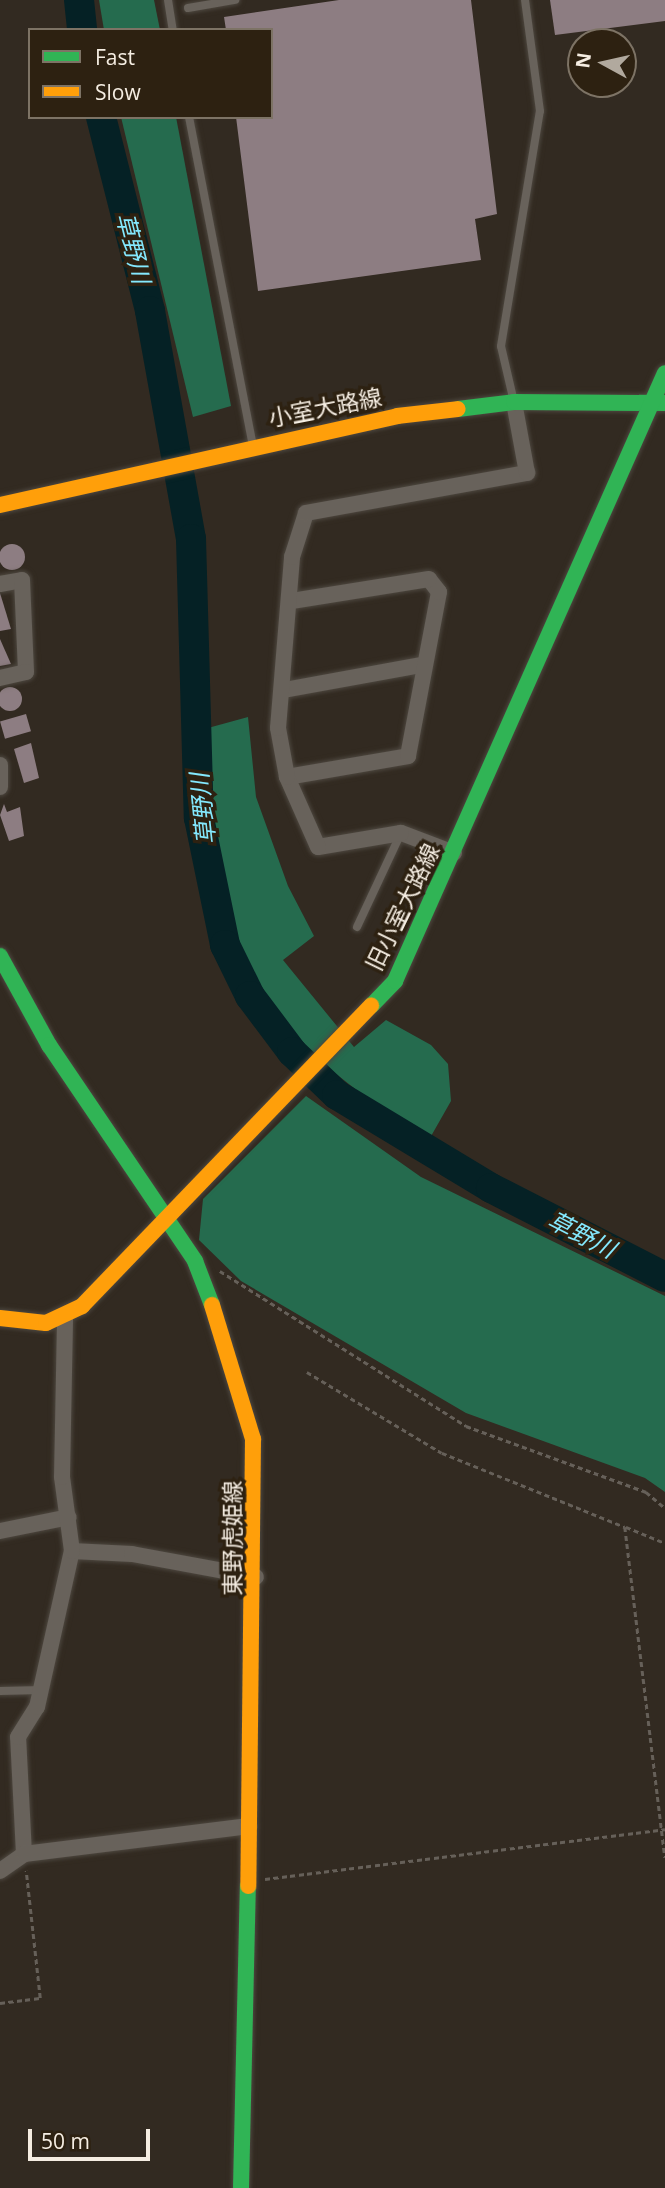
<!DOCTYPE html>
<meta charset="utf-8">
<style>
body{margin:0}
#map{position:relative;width:665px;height:2188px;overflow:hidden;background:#322a21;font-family:"Open Sans","Noto Sans JP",sans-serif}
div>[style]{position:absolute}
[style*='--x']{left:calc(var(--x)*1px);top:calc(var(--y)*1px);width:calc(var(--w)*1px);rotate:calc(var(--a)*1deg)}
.forest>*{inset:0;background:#256b4e}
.river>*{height:30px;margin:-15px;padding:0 15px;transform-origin:15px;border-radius:15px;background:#052125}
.building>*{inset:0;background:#8d7d82;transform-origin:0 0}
.round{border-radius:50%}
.path>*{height:2.5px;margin-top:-1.25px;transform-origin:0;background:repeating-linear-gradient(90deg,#666059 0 5px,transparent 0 8.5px)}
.roads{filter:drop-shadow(0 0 2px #4d473f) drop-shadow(0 0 2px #4d473f)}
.lane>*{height:8px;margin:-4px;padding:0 4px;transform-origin:4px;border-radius:4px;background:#68625b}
.street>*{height:16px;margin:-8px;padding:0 8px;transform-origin:8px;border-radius:8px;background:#68625b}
.fast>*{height:16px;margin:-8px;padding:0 8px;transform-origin:8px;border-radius:8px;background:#30b455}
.slow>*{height:16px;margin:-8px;padding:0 8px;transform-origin:8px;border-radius:8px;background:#ff9f0a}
span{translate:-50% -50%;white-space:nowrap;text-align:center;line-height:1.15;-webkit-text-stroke:7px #2d2111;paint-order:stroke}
.street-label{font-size:23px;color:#f5ede2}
.water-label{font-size:24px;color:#84e9fe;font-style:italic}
.legend{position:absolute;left:28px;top:28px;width:245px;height:91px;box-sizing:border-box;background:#2d2111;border:2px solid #7d7365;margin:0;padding:9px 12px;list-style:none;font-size:21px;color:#f5ede2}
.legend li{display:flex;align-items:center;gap:14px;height:35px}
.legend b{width:35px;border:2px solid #7d7365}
.north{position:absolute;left:567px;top:28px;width:70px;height:70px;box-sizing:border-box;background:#2d2111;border:2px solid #7d7365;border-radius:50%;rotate:278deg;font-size:19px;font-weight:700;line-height:28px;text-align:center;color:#f5ede2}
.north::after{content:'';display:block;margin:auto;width:24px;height:32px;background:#b1a99e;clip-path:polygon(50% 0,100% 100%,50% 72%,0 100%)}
.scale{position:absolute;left:28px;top:2129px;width:122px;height:32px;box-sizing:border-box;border:4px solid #f5ede2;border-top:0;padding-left:9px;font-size:21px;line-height:24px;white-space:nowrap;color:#f5ede2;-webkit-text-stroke:5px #2d2111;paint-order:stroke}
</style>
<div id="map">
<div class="forest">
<div style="clip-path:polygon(99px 0,154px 0,160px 30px,104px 30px)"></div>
<div style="clip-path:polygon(121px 117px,176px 117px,231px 406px,193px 417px)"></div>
<div style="clip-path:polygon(248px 717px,256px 797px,288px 886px,314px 936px,283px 960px,354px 1047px,386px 1020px,431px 1045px,448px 1064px,451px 1101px,426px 1145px,297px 1043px,239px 958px,213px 864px,197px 731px)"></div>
<div style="clip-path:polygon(306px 1096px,421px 1177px,665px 1296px,665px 1492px,645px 1478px,466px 1413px,241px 1281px,199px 1240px,203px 1199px)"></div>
</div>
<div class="river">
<div style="--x:79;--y:0;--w:30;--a:84"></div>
<div style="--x:101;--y:117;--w:200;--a:75.8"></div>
<div style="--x:150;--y:311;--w:232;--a:79.8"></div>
<div style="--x:191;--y:539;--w:279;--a:88.4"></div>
<div style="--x:199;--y:818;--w:130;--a:78.4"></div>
<div style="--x:225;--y:945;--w:57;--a:63.9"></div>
<div style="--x:250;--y:996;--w:70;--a:53.1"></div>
<div style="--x:292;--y:1052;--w:62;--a:43.7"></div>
<div style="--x:337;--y:1095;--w:180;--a:31.1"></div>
<div style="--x:491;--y:1188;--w:195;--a:27.1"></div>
</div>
<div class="building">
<div style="clip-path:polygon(339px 0,471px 0,497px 214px,475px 219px,481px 260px,258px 291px,236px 117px,271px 117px,271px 30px,226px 30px,224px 17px)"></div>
<div style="clip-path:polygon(550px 0,665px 0,665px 21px,555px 35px)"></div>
<div class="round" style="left:-1px;top:544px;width:26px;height:26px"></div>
<div style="clip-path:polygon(0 593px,11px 629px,0 631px)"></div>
<div style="clip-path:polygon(0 639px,11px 664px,0 666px)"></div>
<div class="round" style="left:-2px;top:687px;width:24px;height:24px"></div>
<div style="left:26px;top:714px;width:18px;height:27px;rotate:74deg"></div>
<div style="clip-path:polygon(31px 743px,39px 778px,24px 783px,14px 749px)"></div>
<div style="clip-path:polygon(4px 804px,7px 812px,20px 807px,24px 836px,9px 841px,0 815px)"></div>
</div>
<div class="path">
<div style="--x:220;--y:1271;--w:291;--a:32.2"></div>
<div style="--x:466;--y:1426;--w:192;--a:20.1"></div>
<div style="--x:646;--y:1492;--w:25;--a:40"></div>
<div style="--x:307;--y:1372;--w:157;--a:31"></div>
<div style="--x:442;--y:1453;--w:197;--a:22"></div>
<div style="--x:625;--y:1527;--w:333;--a:83.1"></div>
<div style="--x:626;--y:1527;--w:42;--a:22.3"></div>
<div style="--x:265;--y:1879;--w:403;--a:-7.1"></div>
<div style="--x:0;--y:2003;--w:40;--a:-7.1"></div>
<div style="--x:40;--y:1998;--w:128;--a:-96.3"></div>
</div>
<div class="roads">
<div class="lane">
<div style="--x:168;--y:0;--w:30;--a:81"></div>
<div style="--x:188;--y:8;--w:48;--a:-9.7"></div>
<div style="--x:189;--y:117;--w:334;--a:79"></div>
<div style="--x:514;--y:402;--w:57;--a:-103.1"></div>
<div style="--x:501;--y:346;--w:238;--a:-80.6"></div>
<div style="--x:540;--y:111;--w:112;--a:-97.7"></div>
<div style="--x:357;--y:927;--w:104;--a:-64.9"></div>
<div style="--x:0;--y:1691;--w:42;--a:-1.4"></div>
</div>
<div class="street">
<div style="--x:0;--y:584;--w:22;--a:-10"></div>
<div style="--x:22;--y:580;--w:92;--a:87.5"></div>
<div style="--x:26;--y:672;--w:27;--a:167"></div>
<div style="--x:284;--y:690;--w:140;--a:-10.3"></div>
<div style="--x:0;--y:765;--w:22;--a:90"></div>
<div style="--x:287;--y:777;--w:123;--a:-9.8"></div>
<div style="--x:408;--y:756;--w:167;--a:-79.3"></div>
<div style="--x:439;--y:592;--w:16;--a:-128"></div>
<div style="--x:429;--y:579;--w:139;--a:170.9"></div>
<div style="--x:454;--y:853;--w:57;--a:-159.3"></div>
<div style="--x:401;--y:833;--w:84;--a:170.4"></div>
<div style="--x:318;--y:847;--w:77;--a:-113.9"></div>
<div style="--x:287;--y:777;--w:50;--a:-100.4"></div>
<div style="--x:278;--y:728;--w:172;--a:-85.3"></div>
<div style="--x:292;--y:557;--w:46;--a:-72.3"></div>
<div style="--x:306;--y:513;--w:225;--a:-10.3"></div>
<div style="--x:527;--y:473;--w:72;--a:-100.4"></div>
<div style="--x:0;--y:1531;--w:70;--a:-11.5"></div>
<div style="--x:72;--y:1551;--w:60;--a:2.9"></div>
<div style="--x:132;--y:1554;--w:126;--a:10.5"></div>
<div style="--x:24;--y:1854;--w:117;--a:-92.9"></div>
<div style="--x:18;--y:1737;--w:36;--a:-58"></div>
<div style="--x:37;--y:1707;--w:160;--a:-77.4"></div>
<div style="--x:72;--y:1551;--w:75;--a:-97.7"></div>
<div style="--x:62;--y:1477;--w:158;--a:-88.9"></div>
<div style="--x:0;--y:1871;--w:29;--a:-35"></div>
<div style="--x:24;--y:1854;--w:227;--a:-7.1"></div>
</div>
<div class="fast">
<div style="--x:458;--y:409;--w:56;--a:-7.1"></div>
<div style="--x:514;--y:402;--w:151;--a:0.4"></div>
<div style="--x:0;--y:956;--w:102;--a:61.2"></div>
<div style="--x:49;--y:1045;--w:261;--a:55.9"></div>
<div style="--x:195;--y:1261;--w:47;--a:68.9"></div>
<div style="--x:371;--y:1006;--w:35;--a:-46"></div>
<div style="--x:395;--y:981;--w:665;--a:-66.06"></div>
<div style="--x:241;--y:2188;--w:302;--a:-88.7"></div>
</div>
<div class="slow">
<div style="--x:0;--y:505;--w:407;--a:-12.6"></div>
<div style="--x:397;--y:416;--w:61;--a:-6.5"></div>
<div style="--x:212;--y:1305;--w:140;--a:73"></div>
<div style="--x:253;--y:1439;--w:447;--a:90.6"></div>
<div style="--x:0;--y:1318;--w:46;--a:6.2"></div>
<div style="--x:46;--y:1323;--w:40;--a:-25"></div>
<div style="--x:82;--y:1306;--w:417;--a:-46.1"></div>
</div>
</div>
<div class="street-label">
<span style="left:325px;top:407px;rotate:-11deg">小室大路線</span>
<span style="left:402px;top:907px;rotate:-64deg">旧小室大路線</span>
<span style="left:232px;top:1538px;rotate:-90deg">東野虎姫線</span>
</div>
<div class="water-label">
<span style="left:134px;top:248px;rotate:76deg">草野川</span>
<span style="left:202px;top:809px;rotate:-96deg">草野川</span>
<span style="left:582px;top:1234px;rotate:27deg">草野川</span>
</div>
<ul class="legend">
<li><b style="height:9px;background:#30b455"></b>Fast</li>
<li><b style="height:9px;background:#ff9f0a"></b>Slow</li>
</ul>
<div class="north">N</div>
<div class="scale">50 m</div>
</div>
